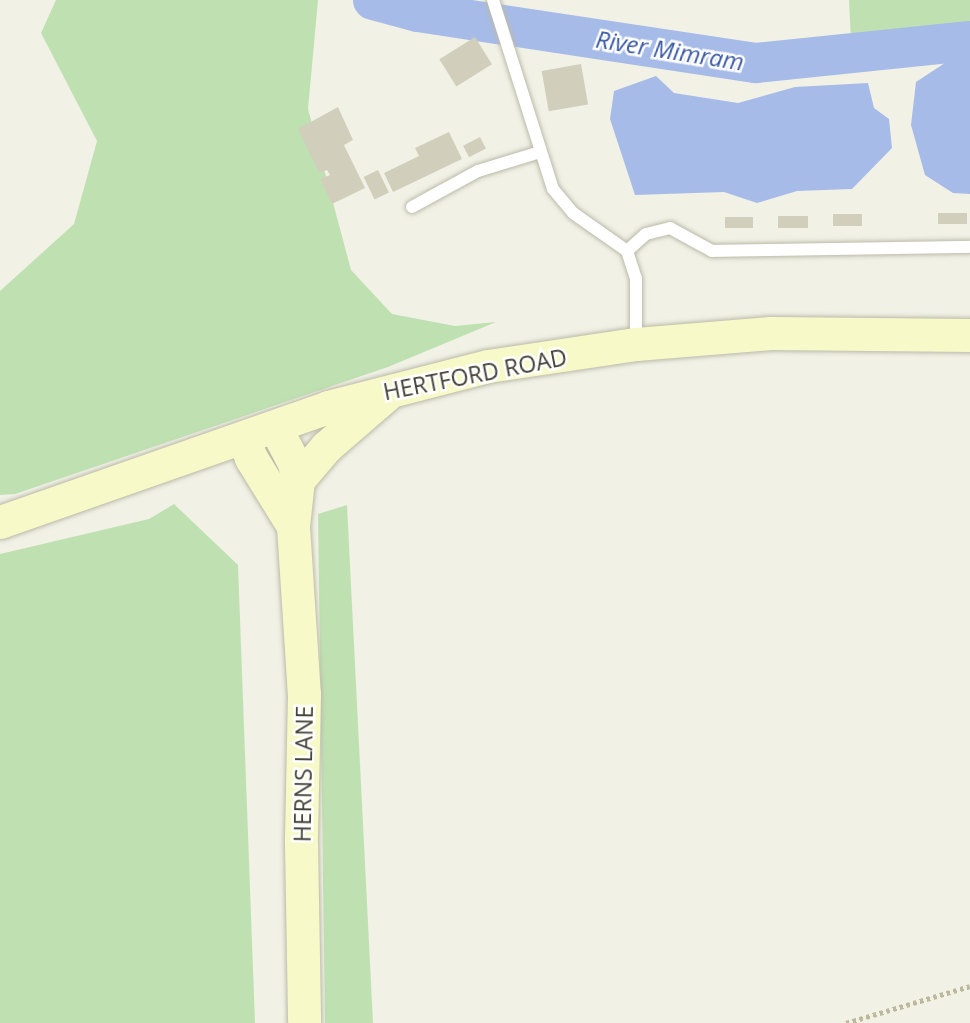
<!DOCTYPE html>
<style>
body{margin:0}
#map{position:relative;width:970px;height:1023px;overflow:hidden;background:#f1f1e6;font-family:"Open Sans",sans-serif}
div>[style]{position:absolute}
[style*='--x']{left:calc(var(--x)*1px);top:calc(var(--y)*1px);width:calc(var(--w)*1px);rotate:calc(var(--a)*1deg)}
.green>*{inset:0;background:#bfe1b2}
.water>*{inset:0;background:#a7bbe8}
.river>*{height:40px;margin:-20px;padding:0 20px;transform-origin:20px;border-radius:20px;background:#a7bbe8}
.building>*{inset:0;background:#d1cfbc;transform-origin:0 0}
.path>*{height:4.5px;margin-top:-2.25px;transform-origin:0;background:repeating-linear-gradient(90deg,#bcb99c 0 3.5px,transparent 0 7px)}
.roads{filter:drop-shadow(0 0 2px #bbbaa9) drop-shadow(0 0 2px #bbbaa9)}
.lane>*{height:12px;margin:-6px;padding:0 6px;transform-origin:6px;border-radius:6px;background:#fff}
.secondary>*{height:33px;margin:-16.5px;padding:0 16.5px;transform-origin:16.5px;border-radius:16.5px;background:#f7f9c8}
span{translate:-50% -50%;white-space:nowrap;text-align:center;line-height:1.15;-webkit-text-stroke:5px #fff;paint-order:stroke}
.street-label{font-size:23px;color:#434136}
.water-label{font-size:24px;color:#3a59a3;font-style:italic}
</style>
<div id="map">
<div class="green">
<div style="clip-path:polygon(56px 0,318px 0,308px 109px,351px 270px,392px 314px,455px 326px,496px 322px,388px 367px,15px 494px,0 495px,0 291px,74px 224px,97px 141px,41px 33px)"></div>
<div style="clip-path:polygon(849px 0,970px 0,970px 31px,851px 41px)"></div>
<div style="clip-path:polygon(174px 504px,238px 565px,255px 1023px,0 1023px,0 554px,149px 519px)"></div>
<div style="clip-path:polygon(347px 505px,373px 1023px,325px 1023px,318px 514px)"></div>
</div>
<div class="water">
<div style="clip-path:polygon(957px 55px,970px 56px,970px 194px,953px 193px,925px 175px,911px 125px,916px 82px)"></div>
<div style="clip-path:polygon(656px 76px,674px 93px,738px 103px,795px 87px,868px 83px,874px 108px,889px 119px,892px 148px,852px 189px,797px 191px,757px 203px,724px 192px,635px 195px,610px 119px,614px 91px)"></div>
</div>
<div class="river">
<div style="--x:373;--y:0;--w:47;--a:14.9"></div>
<div style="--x:418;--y:12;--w:342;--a:8.6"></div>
<div style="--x:756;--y:63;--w:215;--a:-5.9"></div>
</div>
<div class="building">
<div style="left:475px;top:37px;width:32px;height:42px;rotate:58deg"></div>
<div style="left:581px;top:64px;width:41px;height:40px;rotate:80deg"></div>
<div style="clip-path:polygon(338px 107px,353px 140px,344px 145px,365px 188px,332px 204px,320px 179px,330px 175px,327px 170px,319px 173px,298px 129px)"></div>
<div style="clip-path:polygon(449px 132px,462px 159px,393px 192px,384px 173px,419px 156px,415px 148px)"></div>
<div style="left:480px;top:137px;width:13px;height:19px;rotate:63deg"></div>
<div style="left:378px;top:170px;width:25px;height:16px;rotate:64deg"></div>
<div style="left:938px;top:213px;width:29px;height:11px"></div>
<div style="left:862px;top:214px;width:12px;height:29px;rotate:90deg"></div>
<div style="left:778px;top:216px;width:30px;height:12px"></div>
<div style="left:725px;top:217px;width:28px;height:11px"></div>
</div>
<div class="path">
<div style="--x:846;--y:1023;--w:129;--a:-16.6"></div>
</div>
<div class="roads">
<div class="lane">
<div style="--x:493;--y:0;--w:198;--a:72.4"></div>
<div style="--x:553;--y:189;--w:31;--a:50"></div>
<div style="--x:573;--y:213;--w:66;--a:35.1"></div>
<div style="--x:627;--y:251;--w:28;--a:72"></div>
<div style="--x:636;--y:278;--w:66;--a:90"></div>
<div style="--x:412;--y:207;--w:75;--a:-28.6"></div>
<div style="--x:478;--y:171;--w:65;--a:-17"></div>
<div style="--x:627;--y:251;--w:25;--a:-42"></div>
<div style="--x:646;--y:234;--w:25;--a:-14"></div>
<div style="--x:670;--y:228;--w:48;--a:28.7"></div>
<div style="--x:712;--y:251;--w:258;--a:-0.9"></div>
</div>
<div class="secondary">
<div style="--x:275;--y:427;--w:41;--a:62.2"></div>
<div style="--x:294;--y:463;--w:17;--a:77"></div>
<div style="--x:298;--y:480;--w:46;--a:96.2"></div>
<div style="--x:293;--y:526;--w:168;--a:86.3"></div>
<div style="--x:304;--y:694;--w:149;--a:91.2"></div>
<div style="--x:301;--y:843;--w:180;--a:89"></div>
<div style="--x:243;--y:438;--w:22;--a:68"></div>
<div style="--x:251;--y:458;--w:80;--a:58.3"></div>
<div style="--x:298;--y:480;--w:43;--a:-49.7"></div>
<div style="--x:326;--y:447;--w:78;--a:-40.8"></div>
<div style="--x:0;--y:522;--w:348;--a:-19.3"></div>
<div style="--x:328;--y:407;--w:165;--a:-14.4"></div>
<div style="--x:488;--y:366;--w:150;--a:-8.5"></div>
<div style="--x:636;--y:344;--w:135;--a:-4.7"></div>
<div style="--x:771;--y:333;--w:199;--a:0.6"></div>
</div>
</div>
<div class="street-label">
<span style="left:475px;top:374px;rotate:-11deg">HERTFORD ROAD</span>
<span style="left:303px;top:774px;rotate:-89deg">HERNS LANE</span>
</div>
<div class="water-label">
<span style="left:670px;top:50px;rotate:9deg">River Mimram</span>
</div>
</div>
